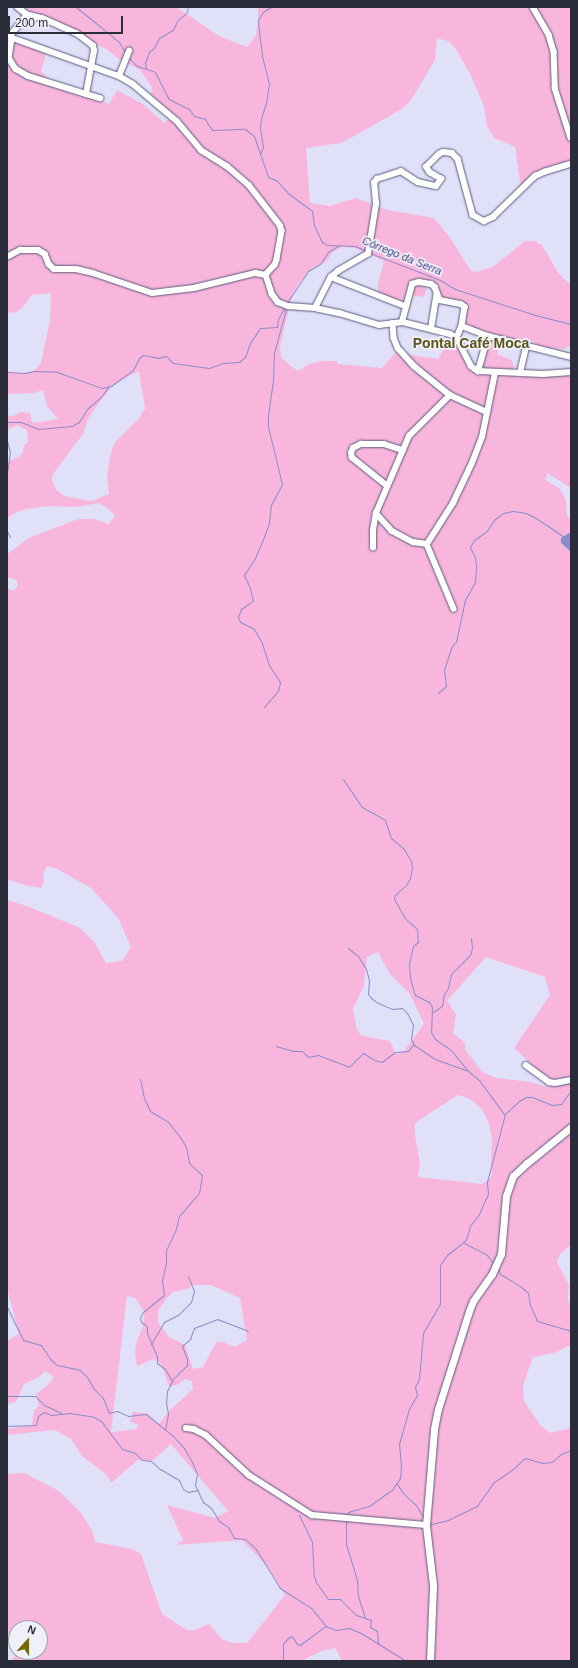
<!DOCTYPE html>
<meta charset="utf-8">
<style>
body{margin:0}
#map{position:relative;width:578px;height:1668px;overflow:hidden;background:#e0e1f9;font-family:Helvetica,sans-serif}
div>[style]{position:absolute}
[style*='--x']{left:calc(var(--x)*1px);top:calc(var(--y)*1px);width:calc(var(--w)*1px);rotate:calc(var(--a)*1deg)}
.green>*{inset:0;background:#f9b6dd}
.water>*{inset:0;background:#8b8ccb}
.stream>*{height:1px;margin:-0.5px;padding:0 0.5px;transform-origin:0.5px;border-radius:0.5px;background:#8b8ccb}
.roads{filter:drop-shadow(0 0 1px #5b5b7d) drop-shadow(0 0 1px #5b5b7d)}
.minor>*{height:5.5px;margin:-2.75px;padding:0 2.75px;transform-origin:2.75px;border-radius:2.75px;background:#fff}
.major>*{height:7px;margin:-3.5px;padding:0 3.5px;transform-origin:3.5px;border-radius:3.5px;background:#fff}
span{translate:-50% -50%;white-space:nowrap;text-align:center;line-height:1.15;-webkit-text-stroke:3.5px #eff0f8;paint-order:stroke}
.water-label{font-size:11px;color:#3f3884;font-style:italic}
.district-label{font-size:14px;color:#5c5519;font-weight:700}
.frame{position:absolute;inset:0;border:8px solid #2b2c3a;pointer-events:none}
.north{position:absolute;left:8px;top:1620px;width:40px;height:40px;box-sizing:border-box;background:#eff0f8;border:1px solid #a1a2ac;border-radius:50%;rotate:21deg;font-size:11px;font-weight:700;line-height:16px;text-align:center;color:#2b2c3a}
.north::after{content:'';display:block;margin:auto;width:14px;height:18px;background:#746a03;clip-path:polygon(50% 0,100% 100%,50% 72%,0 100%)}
.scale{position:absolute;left:8px;top:16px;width:115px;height:18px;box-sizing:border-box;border:2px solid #2b2c3a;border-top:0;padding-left:5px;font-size:12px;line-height:14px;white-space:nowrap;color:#2b2c3a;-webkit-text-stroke:3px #eff0f8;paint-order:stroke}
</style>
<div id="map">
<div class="green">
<div style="clip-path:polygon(evenodd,22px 7px,178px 8px,219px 36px,247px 47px,256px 35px,258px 23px,258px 7px,571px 7px,571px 166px,549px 171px,521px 187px,515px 147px,494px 138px,487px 126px,484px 106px,471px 76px,457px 51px,450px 42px,437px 38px,435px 60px,411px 100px,402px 109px,347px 140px,340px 143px,306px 148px,310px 203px,330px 206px,356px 198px,387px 210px,434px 218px,449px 236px,469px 268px,472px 271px,477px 272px,494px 266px,525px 241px,534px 241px,542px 245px,559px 274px,571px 285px,571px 346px,563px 349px,548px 348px,540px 346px,530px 340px,516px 341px,502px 338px,497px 354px,512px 360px,517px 377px,571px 375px,571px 488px,547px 473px,547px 478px,544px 479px,559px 488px,566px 500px,567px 515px,571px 521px,571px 532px,561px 543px,571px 552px,571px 1245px,560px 1254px,557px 1262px,569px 1285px,568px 1299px,571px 1309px,571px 1345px,554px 1353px,533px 1357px,523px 1385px,524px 1401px,541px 1426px,550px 1433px,571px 1428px,571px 1661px,342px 1661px,335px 1648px,322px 1651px,301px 1661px,10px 1661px,20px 1652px,40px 1652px,40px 1628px,16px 1628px,16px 1639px,7px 1634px,7px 1474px,24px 1473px,59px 1491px,82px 1514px,93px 1533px,95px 1542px,132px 1549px,141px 1554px,162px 1614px,187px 1630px,195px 1630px,209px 1624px,222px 1639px,232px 1643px,247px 1643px,285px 1595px,269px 1568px,242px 1540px,176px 1545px,183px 1540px,167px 1505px,215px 1518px,228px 1511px,171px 1444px,152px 1461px,138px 1460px,111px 1483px,107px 1475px,82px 1456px,71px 1439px,55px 1430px,7px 1435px,7px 1429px,32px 1425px,34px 1410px,39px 1406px,36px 1394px,48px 1385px,54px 1377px,45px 1371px,39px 1377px,24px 1384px,16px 1402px,7px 1404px,7px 1341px,19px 1334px,7px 1288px,7px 900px,27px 906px,80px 928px,95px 943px,106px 963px,122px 961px,131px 947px,118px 918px,91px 888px,57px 869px,47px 866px,43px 874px,44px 882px,41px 888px,24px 885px,7px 879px,7px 588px,14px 591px,18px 585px,16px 580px,7px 577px,7px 554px,29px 538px,78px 519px,94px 519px,109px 524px,115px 516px,110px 510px,99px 503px,75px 507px,49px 506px,27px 509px,17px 512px,7px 518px,7px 462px,20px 456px,23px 452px,24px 445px,28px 442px,27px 430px,17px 425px,7px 430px,7px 416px,13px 416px,21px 412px,30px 413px,32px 422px,34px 423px,58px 419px,47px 406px,43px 390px,34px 393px,7px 394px,7px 371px,20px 373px,34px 371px,41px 363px,50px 320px,51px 293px,32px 295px,23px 307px,15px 313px,7px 312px,7px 35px,47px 51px,41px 72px,45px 75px,47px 82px,109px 104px,117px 90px,143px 104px,164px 123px,174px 115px,151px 94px,152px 87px,140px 70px,116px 57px,108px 50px,42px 20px,22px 7px,342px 247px,355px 248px,384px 261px,378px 284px,378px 292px,381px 294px,402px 302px,409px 295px,424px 297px,427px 286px,438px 289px,441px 302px,465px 308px,464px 322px,473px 328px,484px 342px,487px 353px,482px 366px,475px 367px,451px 336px,438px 359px,395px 353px,382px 368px,338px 364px,337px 361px,322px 361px,309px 364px,298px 371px,291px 366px,281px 357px,280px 346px,291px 300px,297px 286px,312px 268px,325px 263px,333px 252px,342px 247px,22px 7px,137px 372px,139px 372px,145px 409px,138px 419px,115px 442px,110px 456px,107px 478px,109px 494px,95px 500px,89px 501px,65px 496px,56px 490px,52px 480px,53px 474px,83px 434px,88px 419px,97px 405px,113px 385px,137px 372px,22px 7px,378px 952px,389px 973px,410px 994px,424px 1024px,404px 1051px,396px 1054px,390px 1041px,362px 1036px,357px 1030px,355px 1020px,353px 1009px,364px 986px,367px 957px,378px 952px,22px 7px,486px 957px,545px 977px,550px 995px,514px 1048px,551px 1082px,547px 1087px,531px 1082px,496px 1078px,482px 1072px,465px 1049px,465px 1043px,453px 1033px,456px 1014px,447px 1001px,486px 957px,22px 7px,458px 1095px,470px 1099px,482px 1109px,489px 1124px,492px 1138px,491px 1165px,492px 1173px,491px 1178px,482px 1184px,418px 1177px,420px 1164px,415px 1135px,415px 1123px,458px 1095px,22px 7px,192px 1285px,211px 1285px,240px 1298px,247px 1340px,235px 1347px,223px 1342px,216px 1342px,203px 1367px,193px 1369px,185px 1345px,169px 1337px,158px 1322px,158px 1311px,167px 1298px,173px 1292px,190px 1288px,192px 1285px,22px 7px,127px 1296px,135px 1298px,144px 1311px,143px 1326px,136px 1344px,135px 1354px,137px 1366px,154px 1359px,161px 1364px,169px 1386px,177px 1385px,185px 1379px,192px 1381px,193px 1389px,169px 1411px,159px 1424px,146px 1413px,133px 1412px,130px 1422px,138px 1425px,137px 1429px,113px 1432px,111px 1432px,127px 1296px)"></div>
</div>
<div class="water">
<div style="clip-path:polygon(571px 532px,571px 552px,561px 543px,561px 538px)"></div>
</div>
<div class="stream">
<div style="--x:76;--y:7;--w:55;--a:39.1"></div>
<div style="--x:119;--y:42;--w:14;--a:60"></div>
<div style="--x:288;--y:7;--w:5;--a:0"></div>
<div style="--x:129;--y:58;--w:11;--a:45"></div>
<div style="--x:137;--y:66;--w:19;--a:18"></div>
<div style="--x:155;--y:72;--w:30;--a:63"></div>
<div style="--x:169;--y:99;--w:22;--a:27"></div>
<div style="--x:189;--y:109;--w:9;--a:54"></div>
<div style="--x:194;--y:116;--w:11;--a:15"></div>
<div style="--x:205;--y:119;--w:13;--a:58"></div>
<div style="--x:212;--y:130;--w:33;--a:-2"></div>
<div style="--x:245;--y:129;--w:11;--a:38"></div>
<div style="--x:254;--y:136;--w:43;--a:71.1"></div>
<div style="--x:268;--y:177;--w:9;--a:21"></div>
<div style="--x:276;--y:180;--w:19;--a:47"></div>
<div style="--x:289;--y:194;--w:29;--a:36"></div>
<div style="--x:312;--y:211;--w:14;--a:82"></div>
<div style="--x:314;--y:225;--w:19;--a:65"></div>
<div style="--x:322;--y:242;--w:6;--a:31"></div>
<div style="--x:327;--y:245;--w:28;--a:2"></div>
<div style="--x:355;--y:246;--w:12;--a:24"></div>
<div style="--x:146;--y:68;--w:5;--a:-101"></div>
<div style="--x:145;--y:63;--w:12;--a:-70"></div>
<div style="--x:149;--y:52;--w:6;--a:-39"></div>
<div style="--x:154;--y:48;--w:11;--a:-63"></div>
<div style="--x:159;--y:38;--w:16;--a:-30"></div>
<div style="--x:173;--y:30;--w:10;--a:-66"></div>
<div style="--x:177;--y:21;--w:13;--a:-42"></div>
<div style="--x:187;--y:12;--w:5;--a:-79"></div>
<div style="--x:260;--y:154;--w:8;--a:-67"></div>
<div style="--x:263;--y:147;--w:19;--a:-99"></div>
<div style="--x:260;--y:128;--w:9;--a:-84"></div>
<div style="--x:261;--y:119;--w:17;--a:-73"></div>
<div style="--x:266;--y:103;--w:19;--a:-81"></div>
<div style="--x:269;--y:84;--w:30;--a:-104"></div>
<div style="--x:262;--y:55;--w:35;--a:-97"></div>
<div style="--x:258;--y:20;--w:9;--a:-58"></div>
<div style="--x:263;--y:12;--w:9;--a:-32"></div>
<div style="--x:370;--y:253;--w:75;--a:21.1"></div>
<div style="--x:440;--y:280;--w:17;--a:31"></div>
<div style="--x:455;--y:289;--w:84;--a:18"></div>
<div style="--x:535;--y:315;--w:37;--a:14"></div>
<div style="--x:286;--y:304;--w:40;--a:-56"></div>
<div style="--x:308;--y:271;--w:14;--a:-30"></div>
<div style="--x:320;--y:264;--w:14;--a:-56"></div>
<div style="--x:328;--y:252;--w:13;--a:-32"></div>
<div style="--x:7;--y:372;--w:18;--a:3"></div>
<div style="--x:25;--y:373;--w:9;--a:-13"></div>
<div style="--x:34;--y:371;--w:23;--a:2"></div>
<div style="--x:57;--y:372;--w:48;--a:19.6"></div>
<div style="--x:102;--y:388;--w:9;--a:-13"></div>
<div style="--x:111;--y:386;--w:27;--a:-36"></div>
<div style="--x:133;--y:370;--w:13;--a:-63"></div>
<div style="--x:139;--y:358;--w:5;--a:-37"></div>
<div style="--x:143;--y:355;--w:15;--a:11"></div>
<div style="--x:158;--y:358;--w:8;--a:-14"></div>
<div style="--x:166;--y:356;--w:10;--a:45"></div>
<div style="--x:173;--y:363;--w:36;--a:8"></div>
<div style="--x:209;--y:368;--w:15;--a:-20"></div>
<div style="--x:223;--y:363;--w:16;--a:-4"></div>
<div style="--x:239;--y:362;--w:8;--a:-40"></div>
<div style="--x:245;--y:357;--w:15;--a:-70"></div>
<div style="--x:250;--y:343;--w:18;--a:-56"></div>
<div style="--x:260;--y:328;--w:17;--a:-3"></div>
<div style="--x:277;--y:327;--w:8;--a:-83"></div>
<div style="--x:278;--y:319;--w:14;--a:-60"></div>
<div style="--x:7;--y:422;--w:14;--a:0"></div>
<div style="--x:21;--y:422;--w:18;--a:22"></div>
<div style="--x:38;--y:429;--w:34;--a:-5"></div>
<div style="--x:72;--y:426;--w:8;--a:-30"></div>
<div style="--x:79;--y:422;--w:15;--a:-58"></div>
<div style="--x:87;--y:409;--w:20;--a:-41"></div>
<div style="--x:102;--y:396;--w:11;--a:-56"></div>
<div style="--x:7;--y:441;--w:11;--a:75"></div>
<div style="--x:10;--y:452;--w:21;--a:98"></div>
<div style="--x:7;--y:531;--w:7;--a:63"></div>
<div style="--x:438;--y:693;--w:11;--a:-41"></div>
<div style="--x:446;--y:686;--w:16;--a:-97"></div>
<div style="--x:444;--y:670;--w:25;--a:-72"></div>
<div style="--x:452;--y:646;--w:6;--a:-45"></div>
<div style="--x:456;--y:642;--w:43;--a:-77.9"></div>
<div style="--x:465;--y:600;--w:21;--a:-61"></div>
<div style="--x:475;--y:582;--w:16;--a:-86"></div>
<div style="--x:476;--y:566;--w:9;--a:-96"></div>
<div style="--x:475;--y:557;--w:11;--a:-117"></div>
<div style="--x:470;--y:547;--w:8;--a:-60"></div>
<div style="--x:474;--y:540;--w:16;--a:-35"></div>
<div style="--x:487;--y:531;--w:13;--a:-58"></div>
<div style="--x:494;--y:520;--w:11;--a:-38"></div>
<div style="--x:503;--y:513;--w:10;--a:-11"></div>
<div style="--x:513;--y:511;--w:13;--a:9"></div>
<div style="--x:526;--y:513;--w:11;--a:27"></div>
<div style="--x:536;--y:518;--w:34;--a:34"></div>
<div style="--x:264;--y:707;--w:21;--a:-49"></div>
<div style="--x:278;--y:691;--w:9;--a:-77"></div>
<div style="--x:280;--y:682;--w:20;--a:-123"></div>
<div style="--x:269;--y:665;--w:23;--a:-108"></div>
<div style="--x:262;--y:643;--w:16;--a:-120"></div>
<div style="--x:254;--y:629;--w:16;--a:-153"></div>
<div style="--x:240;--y:622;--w:5;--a:-112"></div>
<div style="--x:238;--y:617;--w:9;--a:-69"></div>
<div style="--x:241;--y:609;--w:14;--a:-34"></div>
<div style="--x:253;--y:601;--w:13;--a:-103"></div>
<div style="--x:250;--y:588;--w:14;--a:-115"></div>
<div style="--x:244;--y:575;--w:20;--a:-57"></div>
<div style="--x:255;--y:558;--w:23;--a:-67"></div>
<div style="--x:264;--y:537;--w:15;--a:-70"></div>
<div style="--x:269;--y:523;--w:18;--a:-84"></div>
<div style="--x:271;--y:505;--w:24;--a:-62"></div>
<div style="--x:282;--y:484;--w:59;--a:-103.8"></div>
<div style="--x:268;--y:427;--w:11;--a:-90"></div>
<div style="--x:268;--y:416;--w:35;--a:-82"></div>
<div style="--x:273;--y:381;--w:28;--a:-88"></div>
<div style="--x:274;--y:353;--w:46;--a:-74.7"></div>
<div style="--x:343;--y:779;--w:34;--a:56"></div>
<div style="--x:362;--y:807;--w:26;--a:29"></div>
<div style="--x:385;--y:820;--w:19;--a:72"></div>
<div style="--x:391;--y:838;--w:16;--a:40"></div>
<div style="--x:403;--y:848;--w:15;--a:58"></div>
<div style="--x:411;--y:861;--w:6;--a:81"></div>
<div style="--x:412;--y:867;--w:11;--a:100"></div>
<div style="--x:410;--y:878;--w:8;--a:120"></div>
<div style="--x:406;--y:885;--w:15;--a:138"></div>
<div style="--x:395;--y:895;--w:4;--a:104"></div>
<div style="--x:394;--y:899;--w:22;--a:60"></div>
<div style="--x:405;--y:918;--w:16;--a:43"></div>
<div style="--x:417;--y:929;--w:13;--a:86"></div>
<div style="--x:418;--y:942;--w:6;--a:141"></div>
<div style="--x:413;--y:946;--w:18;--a:103"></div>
<div style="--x:409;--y:964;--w:14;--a:86"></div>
<div style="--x:410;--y:978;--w:18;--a:74"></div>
<div style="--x:415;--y:995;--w:16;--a:27"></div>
<div style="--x:429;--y:1002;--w:6;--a:59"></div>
<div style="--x:432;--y:1007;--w:25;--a:92"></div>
<div style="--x:431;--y:1032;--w:8;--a:60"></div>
<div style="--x:435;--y:1039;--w:19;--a:35"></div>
<div style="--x:451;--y:1050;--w:26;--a:51"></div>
<div style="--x:467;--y:1070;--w:16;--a:40"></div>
<div style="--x:479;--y:1080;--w:42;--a:53.7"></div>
<div style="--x:348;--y:948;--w:13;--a:39"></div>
<div style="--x:358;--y:956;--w:15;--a:58"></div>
<div style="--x:366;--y:969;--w:11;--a:75"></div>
<div style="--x:369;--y:980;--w:14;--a:94"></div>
<div style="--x:368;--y:994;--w:5;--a:53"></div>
<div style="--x:371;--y:998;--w:9;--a:36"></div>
<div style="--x:378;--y:1003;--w:15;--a:23"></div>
<div style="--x:392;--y:1009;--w:10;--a:-6"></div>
<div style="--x:402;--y:1008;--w:7;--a:45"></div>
<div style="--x:407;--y:1013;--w:13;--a:63"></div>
<div style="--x:413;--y:1025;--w:14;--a:98"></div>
<div style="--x:411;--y:1039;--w:7;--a:63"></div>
<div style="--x:414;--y:1045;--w:25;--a:34"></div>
<div style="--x:435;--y:1059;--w:33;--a:20"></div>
<div style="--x:433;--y:1012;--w:11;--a:-34"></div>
<div style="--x:442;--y:1006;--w:12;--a:-81"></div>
<div style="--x:444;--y:994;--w:7;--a:-56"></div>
<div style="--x:448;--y:988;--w:14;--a:-78"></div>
<div style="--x:451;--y:974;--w:27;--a:-45"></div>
<div style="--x:470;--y:955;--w:7;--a:-74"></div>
<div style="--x:472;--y:948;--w:10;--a:-96"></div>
<div style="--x:276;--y:1046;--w:18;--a:16"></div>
<div style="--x:293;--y:1051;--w:9;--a:0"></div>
<div style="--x:302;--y:1051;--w:8;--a:45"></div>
<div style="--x:308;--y:1057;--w:10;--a:-11"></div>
<div style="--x:318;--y:1055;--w:33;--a:21"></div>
<div style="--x:349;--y:1067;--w:20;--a:-45"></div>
<div style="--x:363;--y:1053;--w:13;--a:32"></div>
<div style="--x:374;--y:1060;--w:8;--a:14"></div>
<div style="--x:382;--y:1062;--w:16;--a:-38"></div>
<div style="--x:395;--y:1052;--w:13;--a:-4"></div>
<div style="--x:408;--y:1051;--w:8;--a:-50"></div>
<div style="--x:140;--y:1079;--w:19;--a:78"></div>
<div style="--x:144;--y:1098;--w:14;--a:65"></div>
<div style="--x:150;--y:1111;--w:21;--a:31"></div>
<div style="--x:168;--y:1122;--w:19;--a:51"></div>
<div style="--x:180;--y:1137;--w:12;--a:59"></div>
<div style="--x:186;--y:1147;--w:16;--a:79"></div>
<div style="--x:189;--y:1163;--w:18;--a:43"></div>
<div style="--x:202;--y:1175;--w:18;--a:99"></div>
<div style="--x:199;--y:1193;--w:30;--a:131"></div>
<div style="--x:179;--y:1216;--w:13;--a:103"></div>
<div style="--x:176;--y:1229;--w:23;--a:115"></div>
<div style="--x:166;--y:1250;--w:13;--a:90"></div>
<div style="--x:166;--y:1263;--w:18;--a:103"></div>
<div style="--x:162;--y:1281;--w:14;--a:82"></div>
<div style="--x:164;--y:1295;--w:27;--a:141"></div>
<div style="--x:143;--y:1312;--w:7;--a:117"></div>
<div style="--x:140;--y:1318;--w:4;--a:76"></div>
<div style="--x:141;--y:1322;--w:7;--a:34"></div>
<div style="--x:147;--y:1326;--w:7;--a:90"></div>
<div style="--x:147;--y:1333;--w:26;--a:67"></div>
<div style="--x:157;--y:1357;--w:6;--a:90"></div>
<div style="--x:157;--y:1363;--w:10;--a:37"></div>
<div style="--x:165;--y:1369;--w:14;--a:60"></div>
<div style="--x:464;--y:1243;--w:25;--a:27"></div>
<div style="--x:486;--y:1254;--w:11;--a:52"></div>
<div style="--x:498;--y:1268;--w:6;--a:72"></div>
<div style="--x:500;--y:1274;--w:23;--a:31"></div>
<div style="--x:520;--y:1286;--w:11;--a:41"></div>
<div style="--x:528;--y:1293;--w:12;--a:81"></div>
<div style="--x:530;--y:1305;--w:17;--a:66"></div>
<div style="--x:537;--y:1321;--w:35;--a:16"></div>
<div style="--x:7;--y:1307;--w:37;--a:64"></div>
<div style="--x:23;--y:1340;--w:19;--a:16"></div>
<div style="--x:41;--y:1345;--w:18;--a:56"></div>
<div style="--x:51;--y:1360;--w:8;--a:40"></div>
<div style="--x:57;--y:1365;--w:24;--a:12"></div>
<div style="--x:80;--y:1370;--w:10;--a:45"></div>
<div style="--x:87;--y:1377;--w:14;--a:60"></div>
<div style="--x:94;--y:1389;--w:13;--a:45"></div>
<div style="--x:103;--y:1398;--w:16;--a:68"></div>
<div style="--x:109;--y:1413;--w:8;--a:-14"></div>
<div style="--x:117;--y:1411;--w:12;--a:24"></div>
<div style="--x:128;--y:1416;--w:18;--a:-6"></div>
<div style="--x:146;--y:1414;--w:33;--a:39"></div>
<div style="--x:172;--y:1435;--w:18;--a:47"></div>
<div style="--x:184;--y:1448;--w:16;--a:60"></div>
<div style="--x:192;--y:1462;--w:13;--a:67"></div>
<div style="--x:197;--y:1474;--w:11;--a:100"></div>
<div style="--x:195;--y:1485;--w:19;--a:65"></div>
<div style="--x:203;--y:1502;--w:10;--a:37"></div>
<div style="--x:211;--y:1508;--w:15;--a:58"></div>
<div style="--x:219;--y:1521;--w:11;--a:34"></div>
<div style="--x:228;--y:1527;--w:13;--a:61"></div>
<div style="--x:234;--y:1538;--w:11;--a:5"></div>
<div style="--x:245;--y:1539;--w:15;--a:42"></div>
<div style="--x:256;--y:1549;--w:46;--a:58.4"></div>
<div style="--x:280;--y:1588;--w:38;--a:33"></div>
<div style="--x:312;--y:1609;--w:22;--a:51"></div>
<div style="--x:151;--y:1344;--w:26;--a:-59"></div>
<div style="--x:164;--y:1322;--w:16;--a:-27"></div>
<div style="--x:178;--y:1315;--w:18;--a:-45"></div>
<div style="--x:191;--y:1302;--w:11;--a:-75"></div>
<div style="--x:194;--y:1291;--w:16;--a:-112"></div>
<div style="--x:7;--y:1396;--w:28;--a:0"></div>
<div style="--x:35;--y:1396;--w:13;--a:45"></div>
<div style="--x:44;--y:1405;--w:19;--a:25"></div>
<div style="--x:7;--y:1426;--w:29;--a:-2"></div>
<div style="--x:36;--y:1425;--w:9;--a:-77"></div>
<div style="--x:38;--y:1416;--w:7;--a:-34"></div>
<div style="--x:44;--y:1412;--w:8;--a:23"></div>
<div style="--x:51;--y:1415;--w:19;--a:-6"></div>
<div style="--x:70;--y:1413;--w:24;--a:9"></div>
<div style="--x:94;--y:1417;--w:8;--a:30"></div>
<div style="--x:101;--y:1421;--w:35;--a:53"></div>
<div style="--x:122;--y:1449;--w:14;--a:17"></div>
<div style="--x:135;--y:1453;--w:10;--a:45"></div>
<div style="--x:142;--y:1460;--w:9;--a:6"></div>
<div style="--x:151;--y:1461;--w:12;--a:42"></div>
<div style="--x:160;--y:1469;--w:22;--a:30"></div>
<div style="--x:179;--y:1480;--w:10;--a:66"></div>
<div style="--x:183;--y:1489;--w:6;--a:31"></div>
<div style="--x:188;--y:1492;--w:10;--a:-11"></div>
<div style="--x:165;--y:1430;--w:16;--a:-79"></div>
<div style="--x:168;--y:1414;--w:11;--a:-100"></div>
<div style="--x:166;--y:1403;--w:12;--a:-85"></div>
<div style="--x:167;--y:1391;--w:13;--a:-63"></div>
<div style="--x:173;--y:1379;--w:20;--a:-45"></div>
<div style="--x:187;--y:1365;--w:6;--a:-90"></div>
<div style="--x:187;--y:1359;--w:14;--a:-111"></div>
<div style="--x:182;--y:1346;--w:11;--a:-41"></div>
<div style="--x:190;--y:1339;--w:12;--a:-70"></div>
<div style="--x:194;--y:1328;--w:25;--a:-21"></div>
<div style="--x:217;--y:1319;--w:33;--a:21"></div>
<div style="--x:397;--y:1484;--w:11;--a:56"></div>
<div style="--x:403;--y:1493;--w:18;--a:43"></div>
<div style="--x:416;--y:1505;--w:14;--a:60"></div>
<div style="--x:299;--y:1515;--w:30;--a:64"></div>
<div style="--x:312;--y:1542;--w:34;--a:87"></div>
<div style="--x:314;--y:1576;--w:6;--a:72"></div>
<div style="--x:316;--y:1582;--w:21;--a:55"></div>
<div style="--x:328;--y:1599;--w:12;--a:0"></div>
<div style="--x:340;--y:1599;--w:23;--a:45"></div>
<div style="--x:356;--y:1615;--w:16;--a:18"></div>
<div style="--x:371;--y:1620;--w:7;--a:98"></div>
<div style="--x:370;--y:1627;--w:8;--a:30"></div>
<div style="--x:377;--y:1631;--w:12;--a:85"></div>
<div style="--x:346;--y:1516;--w:4;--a:-63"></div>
<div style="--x:348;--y:1512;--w:22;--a:-16"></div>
<div style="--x:369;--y:1506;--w:28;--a:-35"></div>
<div style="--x:392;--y:1490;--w:14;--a:-56"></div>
<div style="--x:400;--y:1478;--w:12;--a:-85"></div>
<div style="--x:401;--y:1466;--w:22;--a:-95"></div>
<div style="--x:399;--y:1444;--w:36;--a:-74"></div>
<div style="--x:409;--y:1409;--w:16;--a:-60"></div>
<div style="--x:417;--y:1395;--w:8;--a:-104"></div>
<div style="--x:415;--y:1387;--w:9;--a:-63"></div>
<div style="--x:419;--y:1379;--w:46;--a:-85"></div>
<div style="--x:423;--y:1333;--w:34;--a:-60"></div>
<div style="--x:440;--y:1304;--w:39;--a:-90"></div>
<div style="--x:440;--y:1265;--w:12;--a:-55"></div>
<div style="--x:447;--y:1255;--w:24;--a:-38"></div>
<div style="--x:466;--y:1240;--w:15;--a:-74"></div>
<div style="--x:470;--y:1226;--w:15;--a:-53"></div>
<div style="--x:479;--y:1214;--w:22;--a:-66"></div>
<div style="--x:488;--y:1194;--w:12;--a:-95"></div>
<div style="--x:487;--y:1182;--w:70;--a:-75.2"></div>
<div style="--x:505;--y:1114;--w:19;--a:-43"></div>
<div style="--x:519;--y:1101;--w:8;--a:-30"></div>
<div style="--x:526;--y:1097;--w:6;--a:0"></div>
<div style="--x:532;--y:1097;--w:22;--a:22"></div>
<div style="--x:552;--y:1105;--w:9;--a:-6"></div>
<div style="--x:561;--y:1104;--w:17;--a:-54"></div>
<div style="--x:346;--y:1520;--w:24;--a:90"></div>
<div style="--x:346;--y:1544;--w:37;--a:73"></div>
<div style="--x:357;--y:1579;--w:17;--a:87"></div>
<div style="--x:358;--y:1596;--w:23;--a:72"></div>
<div style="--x:429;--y:1522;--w:3;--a:45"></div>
<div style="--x:431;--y:1524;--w:17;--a:-13"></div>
<div style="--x:448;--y:1520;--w:32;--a:-26"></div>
<div style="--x:477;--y:1506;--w:29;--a:-55"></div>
<div style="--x:494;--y:1482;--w:22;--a:-34"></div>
<div style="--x:512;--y:1470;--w:18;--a:-43"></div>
<div style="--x:525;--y:1458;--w:18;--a:16"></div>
<div style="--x:542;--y:1463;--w:10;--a:-6"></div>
<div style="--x:552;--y:1462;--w:12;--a:-42"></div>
<div style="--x:561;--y:1454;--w:11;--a:-22"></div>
<div style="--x:280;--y:1661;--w:3;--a:-18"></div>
<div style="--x:283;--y:1660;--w:16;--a:-90"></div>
<div style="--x:283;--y:1644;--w:8;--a:-50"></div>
<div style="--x:288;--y:1638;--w:4;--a:-27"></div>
<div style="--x:292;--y:1636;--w:9;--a:58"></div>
<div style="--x:297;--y:1644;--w:3;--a:18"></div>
<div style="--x:300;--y:1645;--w:31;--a:-37"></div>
<div style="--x:325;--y:1626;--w:12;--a:20"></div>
<div style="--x:336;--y:1630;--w:13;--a:-9"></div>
<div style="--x:349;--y:1628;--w:13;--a:23"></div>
<div style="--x:361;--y:1633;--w:53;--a:31.9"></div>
</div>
<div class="roads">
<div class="minor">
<div style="--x:533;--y:7;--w:32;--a:60"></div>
<div style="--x:549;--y:35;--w:17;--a:73"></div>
<div style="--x:554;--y:51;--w:37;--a:88"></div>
<div style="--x:555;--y:88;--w:52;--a:72.3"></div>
<div style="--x:7;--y:36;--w:119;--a:19.7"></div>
<div style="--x:119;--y:76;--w:16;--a:30"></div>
<div style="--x:133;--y:84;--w:57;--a:40.1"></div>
<div style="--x:177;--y:121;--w:38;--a:50"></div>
<div style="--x:201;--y:150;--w:31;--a:32"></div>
<div style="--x:227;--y:166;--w:29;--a:41"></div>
<div style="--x:249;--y:185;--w:51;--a:52.2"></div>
<div style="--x:280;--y:225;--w:6;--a:72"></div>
<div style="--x:282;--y:231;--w:29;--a:100"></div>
<div style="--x:277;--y:260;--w:5;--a:112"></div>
<div style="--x:275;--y:265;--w:13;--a:132"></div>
<div style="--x:266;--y:275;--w:20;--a:72"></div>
<div style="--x:272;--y:294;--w:10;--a:53"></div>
<div style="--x:278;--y:302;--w:11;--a:22"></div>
<div style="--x:288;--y:306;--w:27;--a:4"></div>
<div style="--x:315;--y:308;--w:25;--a:12"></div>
<div style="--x:339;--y:313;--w:42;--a:16.7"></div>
<div style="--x:379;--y:325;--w:24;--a:-7"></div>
<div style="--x:403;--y:322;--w:49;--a:14.3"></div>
<div style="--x:450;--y:334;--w:8;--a:30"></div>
<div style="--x:457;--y:338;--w:31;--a:63"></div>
<div style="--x:471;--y:366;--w:9;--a:36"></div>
<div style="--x:478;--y:371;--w:65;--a:2.6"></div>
<div style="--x:543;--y:374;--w:28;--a:-4"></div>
<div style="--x:9;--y:37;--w:28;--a:-51"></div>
<div style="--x:12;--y:39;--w:19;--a:99"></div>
<div style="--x:9;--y:58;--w:13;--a:58"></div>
<div style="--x:16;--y:69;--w:14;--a:30"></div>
<div style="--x:28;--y:76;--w:61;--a:17.2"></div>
<div style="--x:86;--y:94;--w:44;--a:-79.5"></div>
<div style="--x:94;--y:51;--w:5;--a:-101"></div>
<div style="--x:93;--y:46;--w:20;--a:-143"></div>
<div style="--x:77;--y:34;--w:37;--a:-156"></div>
<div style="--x:43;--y:19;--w:16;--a:-166"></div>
<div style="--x:27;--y:15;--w:13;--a:-141"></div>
<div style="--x:119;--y:76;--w:27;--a:-68"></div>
<div style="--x:86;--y:94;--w:15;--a:16"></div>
<div style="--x:7;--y:257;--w:15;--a:-28"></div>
<div style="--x:20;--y:250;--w:18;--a:0"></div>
<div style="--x:38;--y:250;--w:8;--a:30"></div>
<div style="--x:45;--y:254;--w:11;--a:68"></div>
<div style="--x:49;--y:264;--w:7;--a:45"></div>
<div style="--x:54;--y:269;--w:22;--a:0"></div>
<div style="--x:76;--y:269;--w:17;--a:13"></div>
<div style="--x:93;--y:273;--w:62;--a:18.7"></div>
<div style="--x:152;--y:293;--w:42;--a:-6.8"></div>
<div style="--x:194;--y:288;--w:63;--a:-13.8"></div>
<div style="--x:255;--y:273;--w:11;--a:10"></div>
<div style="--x:331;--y:277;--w:79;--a:21.4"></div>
<div style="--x:315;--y:308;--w:35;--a:-63"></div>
<div style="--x:331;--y:277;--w:9;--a:-41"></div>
<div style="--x:338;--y:271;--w:34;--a:-30"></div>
<div style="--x:368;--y:254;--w:51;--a:-80.9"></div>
<div style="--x:376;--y:204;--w:21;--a:-95"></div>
<div style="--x:374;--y:183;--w:5;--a:-53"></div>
<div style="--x:377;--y:179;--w:25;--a:-18"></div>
<div style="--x:401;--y:171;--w:20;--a:33"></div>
<div style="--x:418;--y:182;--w:18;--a:13"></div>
<div style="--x:436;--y:186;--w:9;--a:-54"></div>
<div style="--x:441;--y:179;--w:13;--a:-151"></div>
<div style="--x:430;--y:173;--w:7;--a:-124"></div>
<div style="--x:426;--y:167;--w:18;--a:-45"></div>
<div style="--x:439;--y:154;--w:4;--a:-27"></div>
<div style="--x:443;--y:152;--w:9;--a:6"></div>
<div style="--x:452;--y:153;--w:8;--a:45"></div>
<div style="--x:458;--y:159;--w:58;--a:75"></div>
<div style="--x:473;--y:215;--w:13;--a:29"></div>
<div style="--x:484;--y:221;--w:10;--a:-24"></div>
<div style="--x:493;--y:217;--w:59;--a:-44.3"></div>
<div style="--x:535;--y:176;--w:10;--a:-24"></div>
<div style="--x:544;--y:172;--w:28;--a:-17"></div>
<div style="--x:402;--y:322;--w:39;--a:-75"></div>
<div style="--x:412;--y:284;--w:7;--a:-16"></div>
<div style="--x:419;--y:282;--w:12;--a:9"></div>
<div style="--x:431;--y:284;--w:5;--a:37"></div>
<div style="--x:435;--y:287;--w:14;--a:69"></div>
<div style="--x:440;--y:300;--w:21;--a:11"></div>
<div style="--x:461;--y:304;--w:5;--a:37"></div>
<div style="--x:465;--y:307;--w:19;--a:99"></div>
<div style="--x:462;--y:326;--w:13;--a:113"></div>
<div style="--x:393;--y:323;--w:15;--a:86"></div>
<div style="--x:394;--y:338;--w:11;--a:68"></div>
<div style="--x:398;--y:348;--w:24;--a:48"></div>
<div style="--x:414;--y:366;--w:46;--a:38.9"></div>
<div style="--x:450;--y:395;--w:41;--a:24.7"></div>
<div style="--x:462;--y:326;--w:28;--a:21"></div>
<div style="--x:488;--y:336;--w:86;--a:14.2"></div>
<div style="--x:431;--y:329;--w:36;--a:-81"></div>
<div style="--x:478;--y:371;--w:36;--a:-74"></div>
<div style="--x:520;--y:373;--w:28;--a:-77"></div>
<div style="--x:387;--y:486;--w:45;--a:-141.3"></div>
<div style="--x:352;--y:458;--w:5;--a:-101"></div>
<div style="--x:351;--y:453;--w:5;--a:-68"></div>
<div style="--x:353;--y:448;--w:9;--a:-27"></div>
<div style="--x:361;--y:444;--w:23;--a:0"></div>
<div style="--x:384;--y:444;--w:20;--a:18"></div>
<div style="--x:376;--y:513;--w:24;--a:48"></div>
<div style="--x:392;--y:531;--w:24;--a:28"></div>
<div style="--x:413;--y:542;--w:14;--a:8"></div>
<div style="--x:427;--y:544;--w:70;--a:67.4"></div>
<div style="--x:427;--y:544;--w:49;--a:-57.6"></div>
<div style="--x:453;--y:503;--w:44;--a:-64.6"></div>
<div style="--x:472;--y:463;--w:28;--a:-69"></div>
<div style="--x:482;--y:437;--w:65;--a:-78.5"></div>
<div style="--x:373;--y:548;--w:18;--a:-90"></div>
<div style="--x:373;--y:530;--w:17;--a:-80"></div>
<div style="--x:376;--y:513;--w:84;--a:-66.8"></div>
<div style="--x:409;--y:436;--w:58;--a:-45"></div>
<div style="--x:526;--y:1065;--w:29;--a:36"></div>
<div style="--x:549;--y:1082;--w:6;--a:9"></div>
<div style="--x:555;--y:1083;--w:16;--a:-11"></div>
<div style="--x:186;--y:1428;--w:8;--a:7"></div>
<div style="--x:194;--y:1429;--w:13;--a:27"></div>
<div style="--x:206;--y:1435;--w:59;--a:42.9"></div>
<div style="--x:249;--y:1475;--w:75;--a:32.4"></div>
<div style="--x:312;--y:1515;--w:114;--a:5"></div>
</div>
<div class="major">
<div style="--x:430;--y:1661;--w:76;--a:-87.7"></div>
<div style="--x:433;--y:1585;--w:60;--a:-96.7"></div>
<div style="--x:426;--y:1525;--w:96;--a:-85.2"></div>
<div style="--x:434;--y:1429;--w:20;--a:-79"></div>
<div style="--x:438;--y:1409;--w:103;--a:-72.4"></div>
<div style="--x:469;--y:1311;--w:11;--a:-68"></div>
<div style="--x:473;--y:1301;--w:33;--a:-55"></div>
<div style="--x:492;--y:1274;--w:22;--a:-66"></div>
<div style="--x:501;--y:1254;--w:58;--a:-85.1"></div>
<div style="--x:506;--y:1196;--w:21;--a:-71"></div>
<div style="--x:513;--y:1176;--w:19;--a:-43"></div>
<div style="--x:527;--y:1163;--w:57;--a:-39.3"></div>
</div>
</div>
<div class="water-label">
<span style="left:402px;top:256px;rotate:22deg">Córrego da Serra</span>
</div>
<div class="district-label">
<span style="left:471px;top:343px">Pontal Café Moca</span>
</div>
<div class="frame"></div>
<div class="north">N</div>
<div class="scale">200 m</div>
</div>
